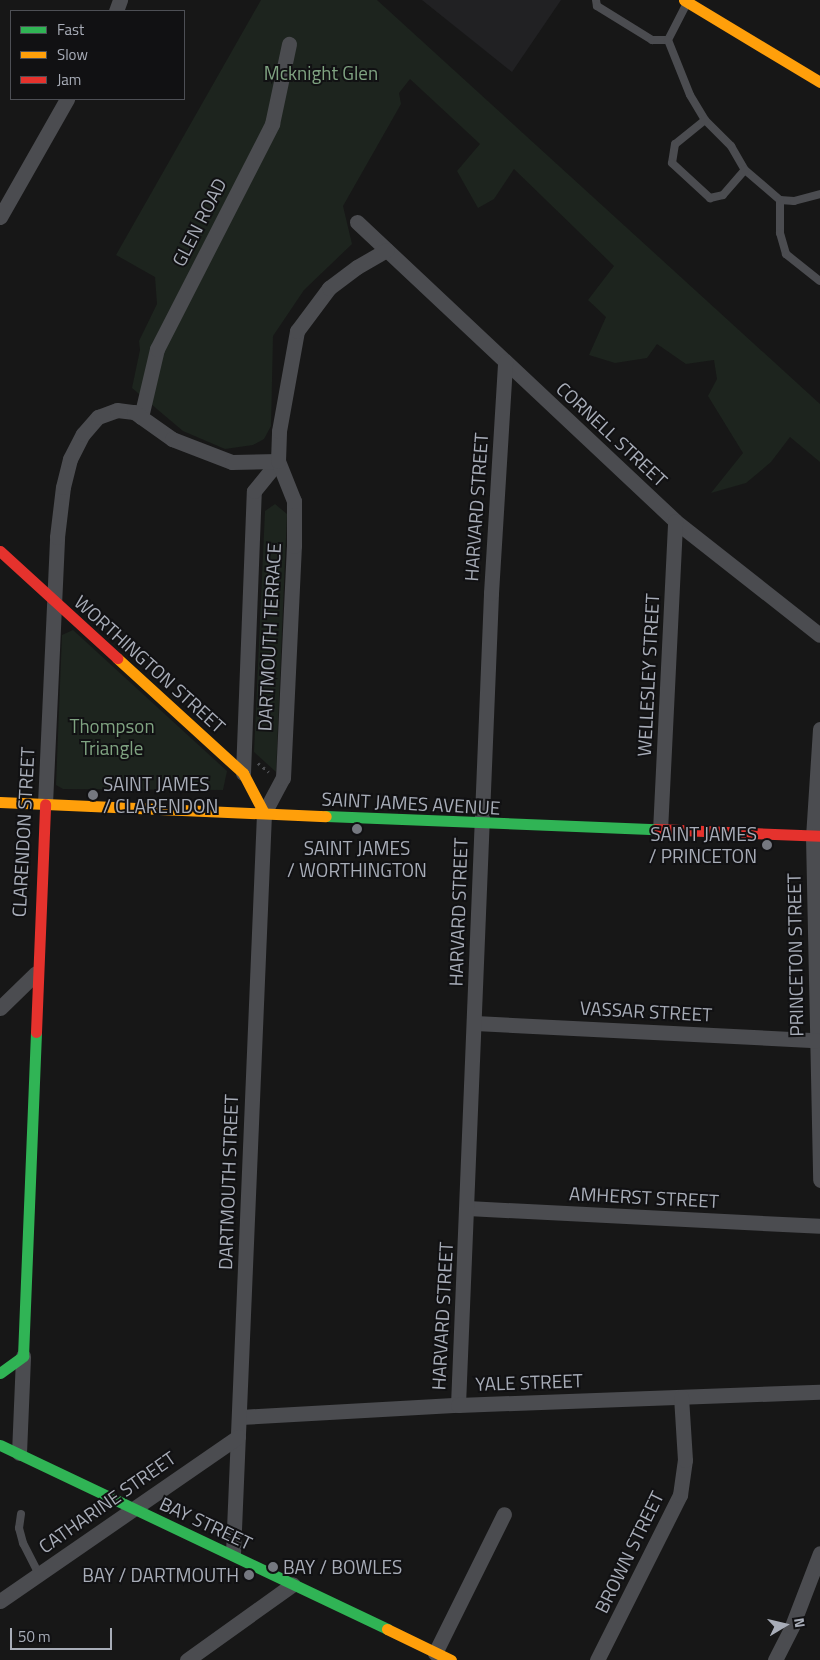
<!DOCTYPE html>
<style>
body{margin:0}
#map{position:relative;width:820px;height:1660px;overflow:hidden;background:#171717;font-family:"Titillium Web",sans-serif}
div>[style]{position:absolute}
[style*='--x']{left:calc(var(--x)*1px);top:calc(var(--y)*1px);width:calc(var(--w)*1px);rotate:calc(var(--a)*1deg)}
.built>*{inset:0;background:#212123}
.green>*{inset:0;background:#1d241e}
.path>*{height:2.5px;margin-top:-1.25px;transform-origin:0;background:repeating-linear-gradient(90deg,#4d4e52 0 2.5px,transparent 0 6.5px)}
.lane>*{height:8px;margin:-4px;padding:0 4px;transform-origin:4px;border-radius:4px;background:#4b4c50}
.street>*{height:15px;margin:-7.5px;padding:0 7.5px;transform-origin:7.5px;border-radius:7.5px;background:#4b4c50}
.fast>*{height:11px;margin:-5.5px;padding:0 5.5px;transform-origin:5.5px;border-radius:5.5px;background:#30b455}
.slow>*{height:11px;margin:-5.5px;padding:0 5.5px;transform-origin:5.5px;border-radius:5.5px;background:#ff9f0a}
.jam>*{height:11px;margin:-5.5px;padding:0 5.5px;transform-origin:5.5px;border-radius:5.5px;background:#e5322d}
.dots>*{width:14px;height:14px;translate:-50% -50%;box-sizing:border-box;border:2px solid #111113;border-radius:50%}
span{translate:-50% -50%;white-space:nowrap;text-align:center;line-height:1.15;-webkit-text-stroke:4px #111113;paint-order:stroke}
.park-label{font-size:19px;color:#7fa381}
.street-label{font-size:19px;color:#a8adb8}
.poi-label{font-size:19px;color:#a8adb8}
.left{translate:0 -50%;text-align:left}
.right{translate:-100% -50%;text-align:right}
.legend{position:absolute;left:10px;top:10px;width:175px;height:90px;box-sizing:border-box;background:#111113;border:1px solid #4d4f55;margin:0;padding:6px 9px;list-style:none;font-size:15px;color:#a8adb8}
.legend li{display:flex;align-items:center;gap:10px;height:25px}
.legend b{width:25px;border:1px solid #4d4f55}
.north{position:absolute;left:760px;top:1600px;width:50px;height:50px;-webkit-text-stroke:4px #111113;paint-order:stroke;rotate:81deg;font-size:14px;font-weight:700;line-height:20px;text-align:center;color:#a8adb8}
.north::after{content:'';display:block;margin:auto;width:18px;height:22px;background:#a8adb8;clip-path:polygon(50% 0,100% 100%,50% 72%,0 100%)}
.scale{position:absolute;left:10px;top:1628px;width:102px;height:22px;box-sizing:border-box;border:2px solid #a8adb8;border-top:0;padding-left:6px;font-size:15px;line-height:18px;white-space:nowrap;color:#a8adb8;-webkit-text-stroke:4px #111113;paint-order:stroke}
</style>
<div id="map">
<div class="built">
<div style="clip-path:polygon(422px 0,561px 0,512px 72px)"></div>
</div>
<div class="green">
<div style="clip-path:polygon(261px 0,377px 0,820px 404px,820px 462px,790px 437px,771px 462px,746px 483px,711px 493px,743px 453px,708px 396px,717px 379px,714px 360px,686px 364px,657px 344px,647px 358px,615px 363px,589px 355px,606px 317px,588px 300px,614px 266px,514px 169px,494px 199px,478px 208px,457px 171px,480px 144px,410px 79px,399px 93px,401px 104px,343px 206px,352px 244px,304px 290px,273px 336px,271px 426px,264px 439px,253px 445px,225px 449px,183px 431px,132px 388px,140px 350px,139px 341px,157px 304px,155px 277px,116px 255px)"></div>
<div style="clip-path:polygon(275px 504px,287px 514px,276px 772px,254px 752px,265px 511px)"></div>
<div style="clip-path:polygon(73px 630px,227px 771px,223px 790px,63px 789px,56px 785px,62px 635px)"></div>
</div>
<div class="path">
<div style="--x:258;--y:763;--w:14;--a:39"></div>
</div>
<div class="lane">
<div style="--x:596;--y:0;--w:6;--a:81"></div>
<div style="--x:597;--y:6;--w:65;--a:31.7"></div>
<div style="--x:652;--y:40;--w:16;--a:0"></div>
<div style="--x:668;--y:40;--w:42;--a:-62.8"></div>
<div style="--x:668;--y:40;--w:59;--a:68.2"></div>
<div style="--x:690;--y:95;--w:29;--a:59"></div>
<div style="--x:705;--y:120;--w:37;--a:45"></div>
<div style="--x:731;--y:146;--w:28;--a:60"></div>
<div style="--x:745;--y:170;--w:46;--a:40.6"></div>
<div style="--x:780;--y:200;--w:14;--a:4"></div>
<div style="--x:794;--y:201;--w:27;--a:-15"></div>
<div style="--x:705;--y:120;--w:38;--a:141"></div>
<div style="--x:675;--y:144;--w:19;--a:99"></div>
<div style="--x:672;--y:163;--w:52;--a:42.6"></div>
<div style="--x:710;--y:198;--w:13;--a:-13"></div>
<div style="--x:723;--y:195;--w:33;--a:-49"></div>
<div style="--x:780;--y:200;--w:33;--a:90"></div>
<div style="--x:780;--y:233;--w:22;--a:74"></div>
<div style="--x:786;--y:254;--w:43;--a:38.5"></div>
<div style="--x:21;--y:1514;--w:14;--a:98"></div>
<div style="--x:19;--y:1528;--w:16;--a:75"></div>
<div style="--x:23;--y:1543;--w:35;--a:63"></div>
</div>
<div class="street">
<div style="--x:116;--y:11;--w:12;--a:-70"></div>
<div style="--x:0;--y:217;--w:136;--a:-60.4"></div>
<div style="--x:357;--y:222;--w:436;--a:43.2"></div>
<div style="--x:675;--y:521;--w:184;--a:38.2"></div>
<div style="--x:141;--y:417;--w:70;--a:-76.8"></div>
<div style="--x:157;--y:349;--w:253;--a:-62.9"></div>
<div style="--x:272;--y:124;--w:82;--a:-78"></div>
<div style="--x:820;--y:729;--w:107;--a:93.7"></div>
<div style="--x:813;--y:836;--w:344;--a:88.8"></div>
<div style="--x:243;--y:773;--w:282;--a:-87.8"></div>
<div style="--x:254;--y:491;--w:38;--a:-51"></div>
<div style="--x:45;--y:804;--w:267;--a:-87.4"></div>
<div style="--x:57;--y:537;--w:50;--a:-83.2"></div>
<div style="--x:63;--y:487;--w:29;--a:-76"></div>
<div style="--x:70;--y:459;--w:28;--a:-63"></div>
<div style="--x:83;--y:434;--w:23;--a:-49"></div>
<div style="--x:98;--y:417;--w:20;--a:-20"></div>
<div style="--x:117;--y:410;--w:17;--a:7"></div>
<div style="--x:134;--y:412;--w:47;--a:35.4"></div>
<div style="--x:172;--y:439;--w:64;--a:21"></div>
<div style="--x:232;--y:462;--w:46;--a:-1.2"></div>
<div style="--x:660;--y:831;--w:310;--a:-87.2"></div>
<div style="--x:0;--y:1008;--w:50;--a:-44.2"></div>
<div style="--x:475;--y:1023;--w:341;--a:2.9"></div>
<div style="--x:467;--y:1208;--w:353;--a:2.9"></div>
<div style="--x:458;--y:1405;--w:813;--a:-87.67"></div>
<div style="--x:491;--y:593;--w:232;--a:-86.5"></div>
<div style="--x:240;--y:1417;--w:218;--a:-3.2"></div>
<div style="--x:458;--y:1405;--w:362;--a:-2.1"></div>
<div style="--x:19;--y:1453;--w:97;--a:-87.6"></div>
<div style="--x:233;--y:1553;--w:741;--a:-87.6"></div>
<div style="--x:264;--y:813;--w:40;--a:-62"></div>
<div style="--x:283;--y:778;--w:232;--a:-87.3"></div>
<div style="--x:294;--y:546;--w:45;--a:-90"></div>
<div style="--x:294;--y:501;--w:43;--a:-111.8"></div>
<div style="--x:278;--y:461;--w:30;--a:-88"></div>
<div style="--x:279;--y:431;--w:102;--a:-79.8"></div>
<div style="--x:297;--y:331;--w:54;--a:-53.3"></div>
<div style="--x:329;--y:288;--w:35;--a:-37"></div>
<div style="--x:357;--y:267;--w:34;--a:-30"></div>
<div style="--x:0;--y:1601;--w:289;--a:-34.6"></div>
<div style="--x:435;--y:1653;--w:155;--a:-63.6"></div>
<div style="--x:187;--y:1660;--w:130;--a:-35.6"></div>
<div style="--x:597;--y:1660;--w:185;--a:-63.3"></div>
<div style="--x:680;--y:1495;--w:35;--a:-82"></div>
<div style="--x:685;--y:1460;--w:63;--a:-93.6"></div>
<div style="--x:775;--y:1660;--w:38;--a:-63"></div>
<div style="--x:792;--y:1626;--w:78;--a:-69"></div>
</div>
<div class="fast">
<div style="--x:326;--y:816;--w:330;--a:2.3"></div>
<div style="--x:0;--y:1373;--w:29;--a:-36"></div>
<div style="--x:23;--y:1356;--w:324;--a:-87.7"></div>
<div style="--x:0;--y:1445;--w:429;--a:25.4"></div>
</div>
<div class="slow">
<div style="--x:684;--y:0;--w:159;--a:31.1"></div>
<div style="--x:117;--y:658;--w:171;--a:42.4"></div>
<div style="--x:243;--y:773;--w:45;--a:62.3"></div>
<div style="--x:0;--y:802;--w:326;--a:2.5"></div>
<div style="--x:387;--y:1629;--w:71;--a:25.8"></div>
</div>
<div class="jam">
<div style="--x:0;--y:551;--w:159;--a:42.4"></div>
<div style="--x:656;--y:829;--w:164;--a:2.4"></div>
<div style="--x:36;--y:1032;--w:228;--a:-87.7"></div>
</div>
<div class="dots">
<div style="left:93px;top:795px;background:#757880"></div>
<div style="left:357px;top:829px;background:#757880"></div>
<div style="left:767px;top:845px;background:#757880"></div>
<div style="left:273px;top:1567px;background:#757880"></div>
<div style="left:249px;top:1575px;background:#757880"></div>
</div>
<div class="park-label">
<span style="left:321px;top:73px">Mcknight Glen</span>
<span style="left:112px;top:737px">Thompson<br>Triangle</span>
</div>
<div class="street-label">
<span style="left:199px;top:222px;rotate:-63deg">GLEN ROAD</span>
<span style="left:612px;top:434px;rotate:43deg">CORNELL STREET</span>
<span style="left:476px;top:507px;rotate:-86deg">HARVARD STREET</span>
<span style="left:269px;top:637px;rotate:-87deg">DARTMOUTH TERRACE</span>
<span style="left:150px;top:664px;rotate:42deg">WORTHINGTON STREET</span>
<span style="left:648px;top:675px;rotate:-87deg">WELLESLEY STREET</span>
<span style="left:411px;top:803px;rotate:3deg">SAINT JAMES AVENUE</span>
<span style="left:23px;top:832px;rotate:-87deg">CLARENDON STREET</span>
<span style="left:458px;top:912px;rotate:-88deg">HARVARD STREET</span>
<span style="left:795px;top:955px;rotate:-91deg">PRINCETON STREET</span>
<span style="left:646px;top:1011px;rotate:3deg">VASSAR STREET</span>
<span style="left:228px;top:1182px;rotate:-88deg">DARTMOUTH STREET</span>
<span style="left:644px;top:1197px;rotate:3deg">AMHERST STREET</span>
<span style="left:442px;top:1316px;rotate:-87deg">HARVARD STREET</span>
<span style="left:529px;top:1382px;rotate:-2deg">YALE STREET</span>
<span style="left:107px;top:1502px;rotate:-35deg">CATHARINE STREET</span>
<span style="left:206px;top:1523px;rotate:25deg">BAY STREET</span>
<span style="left:629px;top:1552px;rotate:-64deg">BROWN STREET</span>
</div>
<div class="poi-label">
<span class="left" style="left:103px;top:795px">SAINT JAMES<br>/ CLARENDON</span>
<span class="right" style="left:757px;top:845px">SAINT JAMES<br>/ PRINCETON</span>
<span style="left:357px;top:859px">SAINT JAMES<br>/ WORTHINGTON</span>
<span class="left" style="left:283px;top:1567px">BAY / BOWLES</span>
<span class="right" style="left:239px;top:1575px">BAY / DARTMOUTH</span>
</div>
<ul class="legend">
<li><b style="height:6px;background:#30b455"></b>Fast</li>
<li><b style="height:6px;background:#ff9f0a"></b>Slow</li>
<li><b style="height:6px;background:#e5322d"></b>Jam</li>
</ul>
<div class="north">N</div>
<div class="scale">50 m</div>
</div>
